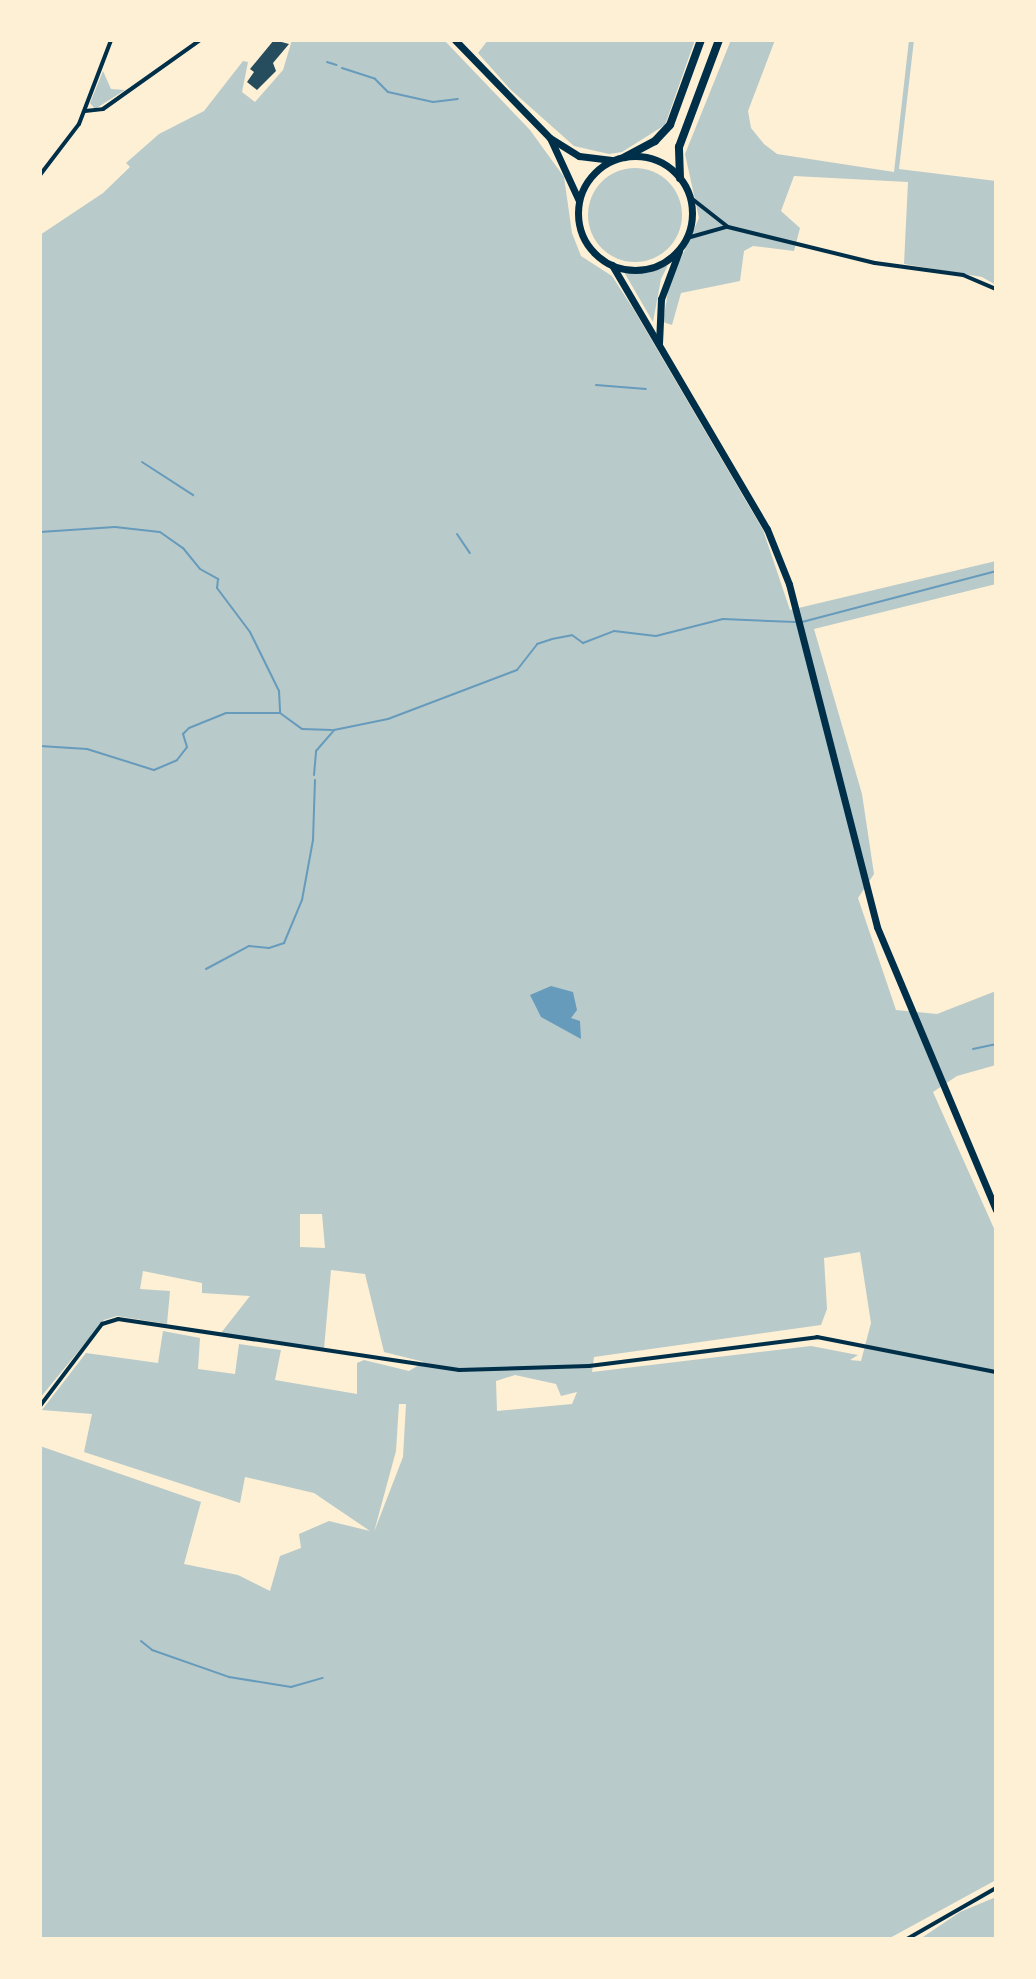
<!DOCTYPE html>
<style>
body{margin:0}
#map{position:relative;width:1036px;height:1979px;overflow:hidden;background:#fdf0d5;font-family:Overpass,sans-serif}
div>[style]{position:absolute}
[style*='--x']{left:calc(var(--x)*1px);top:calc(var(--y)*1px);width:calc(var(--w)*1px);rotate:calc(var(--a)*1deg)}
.green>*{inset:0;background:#b9caca}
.round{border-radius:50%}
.water>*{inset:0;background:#669bbc}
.stream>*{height:2px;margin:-1px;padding:0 1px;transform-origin:1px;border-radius:1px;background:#669bbc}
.building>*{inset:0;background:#264d5e}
.minor>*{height:4px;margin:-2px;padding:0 2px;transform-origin:2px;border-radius:2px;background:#003049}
.primary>*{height:7px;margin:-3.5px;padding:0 3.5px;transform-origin:3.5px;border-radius:3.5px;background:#003049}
.primary>.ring{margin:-3.5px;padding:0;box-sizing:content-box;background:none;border:7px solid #003049;border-radius:50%}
.motorway>*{height:8px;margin:-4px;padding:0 4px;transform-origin:4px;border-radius:4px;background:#003049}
span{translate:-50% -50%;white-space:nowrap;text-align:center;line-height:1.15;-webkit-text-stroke:8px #fdf0d5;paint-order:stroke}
.frame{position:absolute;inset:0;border:42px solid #fdf0d5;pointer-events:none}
</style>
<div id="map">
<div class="green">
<div style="clip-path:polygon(evenodd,292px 40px,444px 40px,530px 130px,564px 177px,572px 233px,581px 256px,612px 276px,634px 310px,763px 530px,790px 610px,996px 561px,996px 584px,814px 629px,862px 794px,874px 874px,858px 898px,896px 1010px,937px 1014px,996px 991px,996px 1065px,957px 1076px,933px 1092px,996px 1233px,996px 1880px,888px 1939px,40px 1939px,40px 1446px,201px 1502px,184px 1564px,238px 1575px,270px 1591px,280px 1556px,301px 1548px,299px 1534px,329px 1521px,370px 1531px,314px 1493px,245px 1477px,240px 1503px,84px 1452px,92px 1414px,42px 1410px,86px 1353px,158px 1363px,163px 1331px,200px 1338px,198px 1369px,235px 1374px,239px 1344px,281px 1350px,275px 1380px,357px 1394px,357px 1363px,364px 1360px,409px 1371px,424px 1362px,384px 1352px,365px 1274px,331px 1270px,324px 1349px,221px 1333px,250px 1296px,202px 1293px,202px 1283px,143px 1271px,140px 1289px,170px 1291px,167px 1324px,117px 1316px,104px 1320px,40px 1398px,40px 235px,103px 193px,130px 167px,126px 163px,159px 134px,204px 111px,243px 61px,248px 62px,242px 92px,255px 102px,283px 70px,292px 40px,300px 1214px,322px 1214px,325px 1248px,300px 1247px,300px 1214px,292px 40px,860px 1252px,871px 1323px,861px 1361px,850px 1360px,858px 1355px,811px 1346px,592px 1372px,594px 1357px,821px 1325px,827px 1309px,824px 1258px,860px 1252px,292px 40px,515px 1375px,556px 1384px,561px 1396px,577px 1392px,572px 1404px,497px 1411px,496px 1381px,515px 1375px,292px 40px,399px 1404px,406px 1404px,403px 1457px,374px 1532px,396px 1451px,399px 1404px)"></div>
<div style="clip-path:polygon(488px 40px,695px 40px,665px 125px,622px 152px,609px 154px,574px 146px,511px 90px,478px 53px)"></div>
<div style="clip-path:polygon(731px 40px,775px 40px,748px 111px,751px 128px,764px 144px,777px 154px,894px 172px,909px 40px,914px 40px,899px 169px,996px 181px,996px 285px,982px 277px,904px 264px,908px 182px,794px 176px,781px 211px,800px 228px,794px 251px,753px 246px,744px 251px,740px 281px,681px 293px,672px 325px,663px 322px,669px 285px,699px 218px,685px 154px)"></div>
<div style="clip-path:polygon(103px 71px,111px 89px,125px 90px,95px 109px,90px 103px)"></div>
<div class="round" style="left:588px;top:168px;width:94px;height:94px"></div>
<div style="clip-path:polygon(668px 265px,661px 279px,653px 322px,624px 272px,647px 273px)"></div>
<div style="clip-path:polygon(996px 1897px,996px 1939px,920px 1939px,960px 1912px)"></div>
</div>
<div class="water">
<div style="clip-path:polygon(551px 986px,573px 992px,577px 1010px,571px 1018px,580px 1021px,581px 1039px,541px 1017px,530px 995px)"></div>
</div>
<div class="stream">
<div style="--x:327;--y:62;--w:10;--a:17"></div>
<div style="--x:342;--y:68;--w:35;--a:18"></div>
<div style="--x:375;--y:79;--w:18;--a:45"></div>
<div style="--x:388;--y:92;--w:46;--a:12.5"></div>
<div style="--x:433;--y:102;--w:25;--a:-7"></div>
<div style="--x:596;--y:385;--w:50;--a:4.6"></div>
<div style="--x:142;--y:462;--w:61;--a:32.9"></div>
<div style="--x:40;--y:532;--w:75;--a:-3.8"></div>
<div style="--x:115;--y:527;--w:45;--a:6.3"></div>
<div style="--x:160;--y:532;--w:28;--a:35"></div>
<div style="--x:183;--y:548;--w:27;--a:51"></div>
<div style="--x:200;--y:569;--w:21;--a:29"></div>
<div style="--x:218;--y:579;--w:9;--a:96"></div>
<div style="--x:217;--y:588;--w:55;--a:53.1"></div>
<div style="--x:250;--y:632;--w:66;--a:63.8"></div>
<div style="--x:279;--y:691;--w:22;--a:87"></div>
<div style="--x:457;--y:534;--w:23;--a:56"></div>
<div style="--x:802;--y:622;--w:201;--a:-14.7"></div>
<div style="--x:40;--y:746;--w:47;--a:3.7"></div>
<div style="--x:87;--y:749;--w:70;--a:17.4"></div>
<div style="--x:154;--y:770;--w:25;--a:-23"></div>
<div style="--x:177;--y:760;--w:16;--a:-52"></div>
<div style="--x:187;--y:747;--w:14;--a:-107"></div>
<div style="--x:183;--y:734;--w:8;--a:-45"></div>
<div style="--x:189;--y:728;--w:40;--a:-22"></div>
<div style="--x:226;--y:713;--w:54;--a:0"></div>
<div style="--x:280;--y:713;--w:27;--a:36"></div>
<div style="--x:302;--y:729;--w:30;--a:2"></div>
<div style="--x:314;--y:775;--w:24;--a:-85"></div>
<div style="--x:316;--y:751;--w:28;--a:-49"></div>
<div style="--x:334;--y:730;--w:55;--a:-11.5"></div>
<div style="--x:388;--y:719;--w:138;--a:-20.8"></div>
<div style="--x:517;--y:670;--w:33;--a:-52"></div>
<div style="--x:537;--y:644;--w:16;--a:-18"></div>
<div style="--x:552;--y:639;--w:20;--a:-11"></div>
<div style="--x:572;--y:635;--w:14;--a:36"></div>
<div style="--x:583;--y:643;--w:33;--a:-21"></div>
<div style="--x:614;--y:631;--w:42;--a:6.8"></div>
<div style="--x:656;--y:636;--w:69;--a:-14.2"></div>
<div style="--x:723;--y:619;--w:72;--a:2.4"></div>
<div style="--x:206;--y:969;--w:49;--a:-28.1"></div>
<div style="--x:249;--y:946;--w:20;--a:6"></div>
<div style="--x:269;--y:948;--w:16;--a:-18"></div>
<div style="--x:284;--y:943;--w:47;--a:-67.3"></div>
<div style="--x:302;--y:900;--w:61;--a:-79.6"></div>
<div style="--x:313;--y:840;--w:60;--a:-88.1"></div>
<div style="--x:973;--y:1049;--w:24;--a:-12"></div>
<div style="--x:141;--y:1641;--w:14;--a:39"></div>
<div style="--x:152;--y:1650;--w:82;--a:19.3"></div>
<div style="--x:229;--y:1677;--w:63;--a:9.2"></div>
<div style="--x:291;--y:1687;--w:33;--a:-16"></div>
</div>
<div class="building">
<div style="clip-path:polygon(274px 40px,289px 44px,273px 63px,276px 71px,257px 90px,247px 82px,254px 72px,250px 69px)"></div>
</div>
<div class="minor">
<div style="--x:85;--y:111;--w:18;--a:-6"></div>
<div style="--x:103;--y:109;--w:119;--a:-35.4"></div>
<div style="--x:40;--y:175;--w:64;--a:-52.6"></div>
<div style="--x:79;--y:124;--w:90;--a:-69.1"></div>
<div style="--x:691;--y:198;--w:47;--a:38.1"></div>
<div style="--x:728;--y:227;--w:151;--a:13.8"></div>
<div style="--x:875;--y:263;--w:89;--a:7.8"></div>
<div style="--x:963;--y:275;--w:36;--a:23"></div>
<div style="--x:687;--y:238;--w:41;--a:-15.8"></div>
<div style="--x:40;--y:1406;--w:103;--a:-52.9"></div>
<div style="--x:102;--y:1324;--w:17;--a:-17"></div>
<div style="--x:118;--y:1319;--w:345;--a:8.5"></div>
<div style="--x:459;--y:1370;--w:130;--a:-1.8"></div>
<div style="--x:589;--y:1366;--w:230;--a:-7.2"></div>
<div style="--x:817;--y:1337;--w:182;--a:11.1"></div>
<div style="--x:907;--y:1939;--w:103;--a:-29.8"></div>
</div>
<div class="primary">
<div style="--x:455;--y:40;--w:136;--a:45.9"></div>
<div style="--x:550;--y:138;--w:34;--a:32"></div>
<div style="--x:579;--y:156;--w:33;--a:7"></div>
<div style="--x:551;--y:140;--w:67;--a:65.3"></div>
<div class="ring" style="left:578px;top:156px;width:107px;height:107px"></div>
<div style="--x:612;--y:265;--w:306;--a:59.6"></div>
<div style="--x:767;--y:529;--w:59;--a:68.2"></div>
<div style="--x:789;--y:584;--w:354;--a:75.6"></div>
<div style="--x:877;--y:927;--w:307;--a:67.2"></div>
<div style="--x:659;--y:343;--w:44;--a:-87.4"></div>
<div style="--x:661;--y:299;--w:51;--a:-69.4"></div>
</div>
<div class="motorway">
<div style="--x:625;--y:157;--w:34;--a:-28"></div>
<div style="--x:655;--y:141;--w:22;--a:-47"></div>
<div style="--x:670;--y:125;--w:90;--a:-70"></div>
<div style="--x:680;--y:178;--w:31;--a:-92"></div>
<div style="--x:679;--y:147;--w:114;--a:-69.5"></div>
</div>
<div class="frame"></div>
</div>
